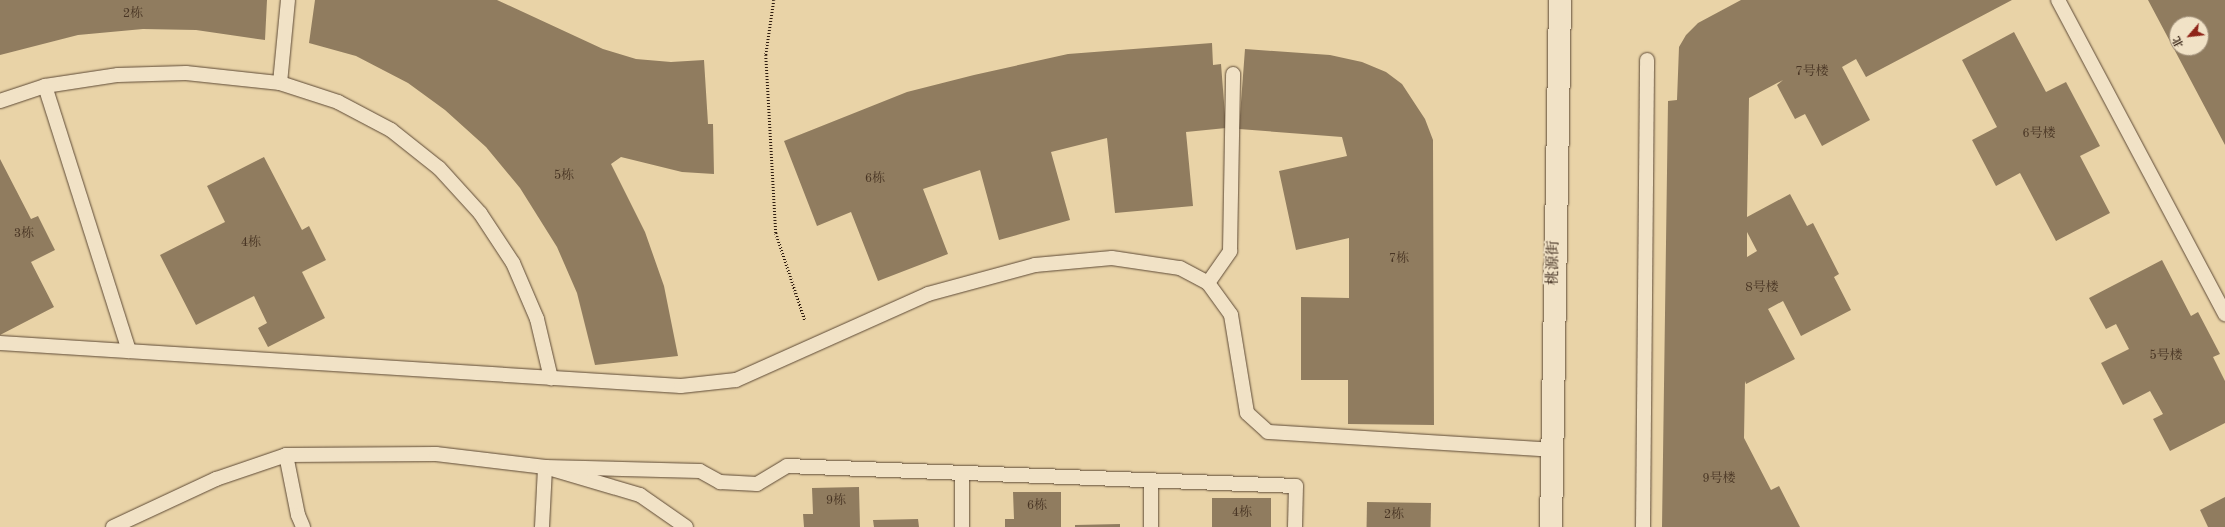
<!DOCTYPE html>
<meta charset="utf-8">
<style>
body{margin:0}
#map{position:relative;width:2225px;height:527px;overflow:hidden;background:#e9d3a7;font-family:"Old Standard TT","Noto Serif SC",serif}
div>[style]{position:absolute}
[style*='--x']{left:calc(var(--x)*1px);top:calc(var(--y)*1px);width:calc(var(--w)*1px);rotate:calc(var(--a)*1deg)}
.building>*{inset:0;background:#907c5f;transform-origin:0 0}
.path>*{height:2.5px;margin-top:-1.25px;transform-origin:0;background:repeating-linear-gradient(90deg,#301d10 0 1px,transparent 0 3px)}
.roads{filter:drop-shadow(0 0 1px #5e4a36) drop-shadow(0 0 1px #5e4a36)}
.service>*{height:14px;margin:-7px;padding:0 7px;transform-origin:7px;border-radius:7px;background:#f1e2c6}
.secondary>*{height:22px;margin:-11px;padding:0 11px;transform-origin:11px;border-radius:11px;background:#f1e2c6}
span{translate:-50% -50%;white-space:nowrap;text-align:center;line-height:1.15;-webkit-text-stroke:3.5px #f1e2c6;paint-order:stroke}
.number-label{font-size:13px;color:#483524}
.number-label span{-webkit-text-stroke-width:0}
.street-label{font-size:15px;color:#301d10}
.north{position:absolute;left:2169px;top:16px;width:40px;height:40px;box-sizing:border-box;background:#f1e2c6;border:1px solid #a4937d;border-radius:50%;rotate:242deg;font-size:11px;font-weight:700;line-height:16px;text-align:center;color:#301d10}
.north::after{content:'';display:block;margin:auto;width:14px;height:18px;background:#8f2418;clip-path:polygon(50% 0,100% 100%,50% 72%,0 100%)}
</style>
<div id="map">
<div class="building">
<div style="clip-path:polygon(0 0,267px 0,265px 40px,196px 30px,143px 29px,78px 35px,0 55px)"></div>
<div style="clip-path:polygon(315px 0,497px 0,603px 49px,636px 59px,671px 62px,704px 60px,708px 124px,713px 124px,714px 174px,682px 172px,621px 157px,611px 164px,645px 232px,664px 286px,678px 356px,595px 365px,577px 293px,557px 247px,520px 188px,486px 147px,445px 110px,408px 83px,356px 56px,309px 43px)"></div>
<div style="clip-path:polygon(evenodd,1741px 0,2012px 0,1866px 77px,1856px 59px,1842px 67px,1870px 120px,1822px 146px,1805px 114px,1795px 119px,1777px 85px,1783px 80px,1749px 98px,1747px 217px,1790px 194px,1807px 226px,1813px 223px,1839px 274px,1834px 277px,1851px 310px,1801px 336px,1783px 301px,1768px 309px,1795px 359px,1746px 384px,1745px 381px,1744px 438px,1771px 490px,1779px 486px,1800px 527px,1662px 527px,1668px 101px,1677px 100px,1679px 47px,1686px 35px,1698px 23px,1741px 0,1747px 232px,1757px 251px,1747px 257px,1747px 232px)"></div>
<div style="clip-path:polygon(evenodd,2148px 0,2225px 0,2225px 145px,2148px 0,2177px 24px,2201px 24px,2201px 48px,2177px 48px,2177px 24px)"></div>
<div style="clip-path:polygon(2014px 32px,2046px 92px,2066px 82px,2100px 146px,2080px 156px,2110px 213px,2056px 241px,2020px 173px,1996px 186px,1972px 140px,1997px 127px,1962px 60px)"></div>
<div style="clip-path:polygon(1212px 43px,1213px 65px,1221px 64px,1226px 128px,1186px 132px,1193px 206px,1115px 213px,1107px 138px,1051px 152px,1070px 220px,999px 240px,980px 170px,923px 189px,948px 254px,878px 281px,851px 212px,817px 226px,784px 141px,907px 92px,974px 75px,1068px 54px)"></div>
<div style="clip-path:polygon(1245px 49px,1330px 55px,1362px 62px,1386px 72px,1402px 84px,1425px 119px,1433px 140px,1434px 425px,1348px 424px,1348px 380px,1301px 380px,1301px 297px,1349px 298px,1349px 238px,1296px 250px,1279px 171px,1347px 156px,1342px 137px,1239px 129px)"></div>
<div style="clip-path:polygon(264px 157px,302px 230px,309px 226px,326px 260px,302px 272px,325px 318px,268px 347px,258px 328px,267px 323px,254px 296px,196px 325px,160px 255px,225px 222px,207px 186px)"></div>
<div style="clip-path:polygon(0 159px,31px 219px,38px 216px,55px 250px,31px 262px,54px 307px,0 335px)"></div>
<div style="clip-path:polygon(2162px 260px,2191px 316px,2198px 312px,2220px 354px,2213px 357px,2225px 381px,2225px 423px,2170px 451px,2153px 419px,2163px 414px,2150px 391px,2123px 405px,2101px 363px,2129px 349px,2116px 324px,2106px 329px,2089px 298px)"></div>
<div style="clip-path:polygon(859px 487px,860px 527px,804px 527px,803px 514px,813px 514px,812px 488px)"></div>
<div style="clip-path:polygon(1013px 492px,1061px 492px,1061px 527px,1005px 527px,1005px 519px,1014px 519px)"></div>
<div style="clip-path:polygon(2225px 497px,2225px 527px,2208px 527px,2200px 510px)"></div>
<div style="left:1212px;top:498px;width:59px;height:29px"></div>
<div style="left:1367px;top:502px;width:64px;height:25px;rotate:1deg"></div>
<div style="clip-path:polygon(918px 519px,919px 527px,874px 527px,873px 520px)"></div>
<div style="clip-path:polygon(1120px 524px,1120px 527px,1075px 527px,1075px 525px)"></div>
</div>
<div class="path">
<div style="--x:774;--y:0;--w:56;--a:98.3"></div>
<div style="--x:766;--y:55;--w:178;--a:86.8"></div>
<div style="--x:776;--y:233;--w:92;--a:71.6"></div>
</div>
<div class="roads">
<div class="service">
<div style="--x:2058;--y:0;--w:356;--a:62"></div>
<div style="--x:280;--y:83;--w:83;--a:-84.5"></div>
<div style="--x:45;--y:86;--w:278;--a:72.4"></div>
<div style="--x:0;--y:101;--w:47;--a:-18.4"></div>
<div style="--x:45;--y:86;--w:74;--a:-8.6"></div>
<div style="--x:118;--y:75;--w:68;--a:-1.7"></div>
<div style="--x:186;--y:73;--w:95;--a:6.1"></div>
<div style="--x:280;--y:83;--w:61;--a:18.1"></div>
<div style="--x:338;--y:102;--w:60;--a:27.8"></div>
<div style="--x:391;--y:130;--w:61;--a:38.4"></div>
<div style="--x:439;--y:168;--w:61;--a:47.7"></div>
<div style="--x:480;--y:213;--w:60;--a:56.6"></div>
<div style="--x:513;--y:263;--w:61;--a:66.8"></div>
<div style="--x:537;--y:319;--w:61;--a:76.7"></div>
<div style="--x:1208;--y:283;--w:39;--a:-55"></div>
<div style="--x:1230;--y:251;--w:177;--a:-89"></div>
<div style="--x:0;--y:343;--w:682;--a:3.61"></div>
<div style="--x:681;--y:386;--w:55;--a:-6.2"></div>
<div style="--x:736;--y:380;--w:210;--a:-24.1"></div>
<div style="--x:928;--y:294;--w:111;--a:-15.2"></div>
<div style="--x:1035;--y:265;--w:77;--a:-5.2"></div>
<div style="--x:1112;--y:258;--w:69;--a:8.4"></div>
<div style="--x:1180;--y:268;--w:32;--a:28"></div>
<div style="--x:1208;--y:283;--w:39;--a:54"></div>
<div style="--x:1231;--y:315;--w:99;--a:80.7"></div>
<div style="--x:1247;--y:413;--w:28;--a:42"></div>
<div style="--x:1268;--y:432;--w:285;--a:3.6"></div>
<div style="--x:286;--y:455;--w:61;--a:78.7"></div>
<div style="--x:298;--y:515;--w:13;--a:67"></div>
<div style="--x:962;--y:473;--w:54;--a:90"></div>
<div style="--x:1151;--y:481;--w:46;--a:90"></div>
<div style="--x:113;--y:527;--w:114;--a:-25"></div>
<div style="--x:216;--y:479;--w:74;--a:-18.9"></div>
<div style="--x:286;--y:455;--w:150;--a:-0.4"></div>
<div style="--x:436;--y:454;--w:110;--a:6.8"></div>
<div style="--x:545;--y:467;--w:99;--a:16.4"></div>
<div style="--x:640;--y:495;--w:56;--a:34.8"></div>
<div style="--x:542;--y:527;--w:60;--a:-87.1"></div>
<div style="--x:545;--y:467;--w:155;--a:1.5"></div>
<div style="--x:700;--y:471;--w:23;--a:29"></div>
<div style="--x:720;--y:482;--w:37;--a:3"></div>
<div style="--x:757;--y:484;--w:35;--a:-31"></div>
<div style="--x:787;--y:466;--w:509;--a:2.25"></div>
<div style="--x:1296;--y:486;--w:41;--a:91.4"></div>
<div style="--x:1643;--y:527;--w:467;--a:-89.5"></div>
</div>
<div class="secondary">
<div style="--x:1551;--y:527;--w:527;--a:-89.02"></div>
</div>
</div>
<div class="number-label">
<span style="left:133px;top:14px">2栋</span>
<span style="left:1812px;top:72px">7号楼</span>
<span style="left:2039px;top:134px">6号楼</span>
<span style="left:564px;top:176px">5栋</span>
<span style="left:875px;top:179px">6栋</span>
<span style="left:24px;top:234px">3栋</span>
<span style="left:251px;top:243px">4栋</span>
<span style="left:1399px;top:259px">7栋</span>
<span style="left:1762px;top:288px">8号楼</span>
<span style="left:2166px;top:356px">5号楼</span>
<span style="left:1719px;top:479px">9号楼</span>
<span style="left:836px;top:501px">9栋</span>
<span style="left:1037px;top:506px">6栋</span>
<span style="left:1242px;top:513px">4栋</span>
<span style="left:1394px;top:515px">2栋</span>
</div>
<div class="street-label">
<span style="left:1554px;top:263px;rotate:-89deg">桃源街</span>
</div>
<div class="north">北</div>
</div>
